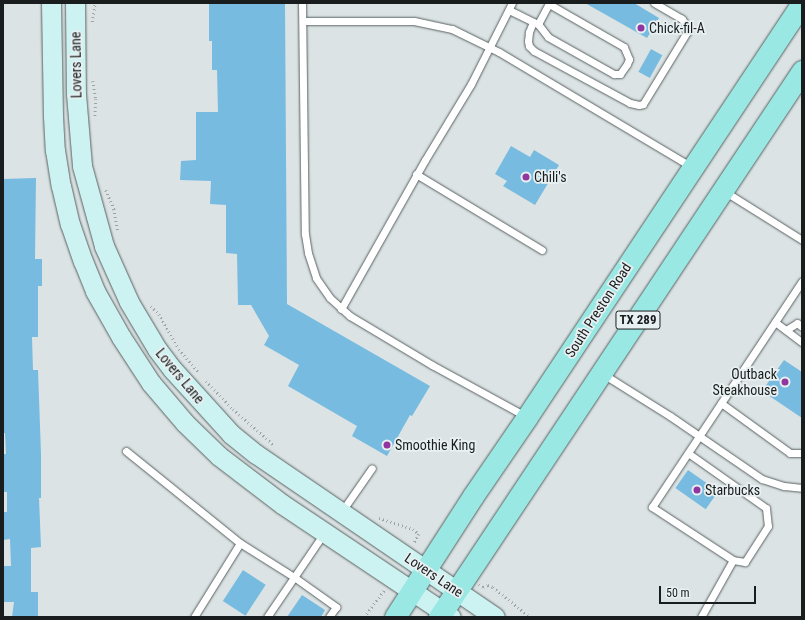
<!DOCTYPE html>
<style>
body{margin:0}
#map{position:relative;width:805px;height:620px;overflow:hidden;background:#dbe3e4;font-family:"Roboto Condensed",sans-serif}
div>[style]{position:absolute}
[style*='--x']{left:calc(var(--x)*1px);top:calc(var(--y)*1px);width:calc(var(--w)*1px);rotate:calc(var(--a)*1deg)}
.building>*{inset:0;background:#78bbe0;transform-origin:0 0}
.path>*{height:2.5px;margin-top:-1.25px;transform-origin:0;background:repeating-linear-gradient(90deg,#9ea4a5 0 1px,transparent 0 4px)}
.roads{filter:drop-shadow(0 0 1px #5a6162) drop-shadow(0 0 1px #5a6162)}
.lane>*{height:7px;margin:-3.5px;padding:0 3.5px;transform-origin:3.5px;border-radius:3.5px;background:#fff}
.secondary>*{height:19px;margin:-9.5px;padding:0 9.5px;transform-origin:9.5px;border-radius:9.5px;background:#ccf3f1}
.primary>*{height:21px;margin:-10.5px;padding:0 10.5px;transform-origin:10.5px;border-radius:10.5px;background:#99e8e3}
.dots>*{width:11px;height:11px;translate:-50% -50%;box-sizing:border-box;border:2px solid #e8f0f2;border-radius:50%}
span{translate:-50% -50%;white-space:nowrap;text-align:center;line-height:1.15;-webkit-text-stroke:3.5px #e8f0f2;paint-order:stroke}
.shield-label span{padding:1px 3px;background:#e8f0f2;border:1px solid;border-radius:3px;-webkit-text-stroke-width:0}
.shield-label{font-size:13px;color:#1a1d1d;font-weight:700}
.poi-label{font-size:14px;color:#1a1d1d}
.left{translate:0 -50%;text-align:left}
.right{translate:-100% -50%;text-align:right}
.street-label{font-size:14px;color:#1a1d1d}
.frame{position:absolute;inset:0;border:4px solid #1a1d1d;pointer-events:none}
.scale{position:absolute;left:659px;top:586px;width:97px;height:18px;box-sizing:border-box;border:2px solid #1a1d1d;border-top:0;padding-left:5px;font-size:12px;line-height:14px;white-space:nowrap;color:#1a1d1d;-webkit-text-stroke:3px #e8f0f2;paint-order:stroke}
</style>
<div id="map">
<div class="building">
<div style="clip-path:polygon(209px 3px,285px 3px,287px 304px,430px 386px,412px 416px,410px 415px,387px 456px,352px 436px,357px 426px,288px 386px,299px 365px,264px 345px,269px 336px,251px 305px,238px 305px,237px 254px,226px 253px,226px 205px,210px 204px,211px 181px,180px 180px,181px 161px,196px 160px,196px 112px,218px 112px,217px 70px,212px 70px,212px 41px,209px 41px)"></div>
<div style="clip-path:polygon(585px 3px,634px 3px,659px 18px,647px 38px)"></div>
<div style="left:651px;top:49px;width:13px;height:26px;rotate:29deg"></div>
<div style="clip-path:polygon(511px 146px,530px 157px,534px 150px,559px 165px,535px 205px,503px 186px,507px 181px,495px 174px)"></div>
<div style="clip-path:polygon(36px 178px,35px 259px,42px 259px,42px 286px,38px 286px,38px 337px,32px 337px,33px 370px,38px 370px,41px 454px,41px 498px,39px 498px,41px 547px,31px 548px,31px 592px,38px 592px,38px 617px,12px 617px,14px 602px,3px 602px,3px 566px,11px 566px,10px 539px,3px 540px,3px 512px,7px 512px,7px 492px,3px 492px,3px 454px,6px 454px,5px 433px,3px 433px,3px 179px)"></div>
<div style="clip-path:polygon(784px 360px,802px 372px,802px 418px,762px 391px)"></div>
<div style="left:688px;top:470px;width:37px;height:22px;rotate:35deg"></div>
<div style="left:243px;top:570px;width:27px;height:37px;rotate:33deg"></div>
<div style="clip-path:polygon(302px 595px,325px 610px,321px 617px,287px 617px)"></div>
</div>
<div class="path">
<div style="--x:92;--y:22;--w:19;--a:-81"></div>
<div style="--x:93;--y:81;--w:18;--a:81"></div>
<div style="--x:96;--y:99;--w:18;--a:93"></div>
<div style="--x:106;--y:190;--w:21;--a:67"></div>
<div style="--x:114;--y:209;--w:23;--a:80"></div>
<div style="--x:151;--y:306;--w:11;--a:45"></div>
<div style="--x:159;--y:314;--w:40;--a:60.3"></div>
<div style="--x:179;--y:349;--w:30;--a:50"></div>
<div style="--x:206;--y:381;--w:39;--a:46"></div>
<div style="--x:233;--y:409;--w:55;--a:41.3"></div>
<div style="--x:379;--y:518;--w:36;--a:18"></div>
<div style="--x:413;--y:529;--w:8;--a:40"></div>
<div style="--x:419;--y:534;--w:11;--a:117"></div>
<div style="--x:479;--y:584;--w:5;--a:37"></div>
<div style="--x:483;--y:587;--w:5;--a:-22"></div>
<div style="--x:488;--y:585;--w:5;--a:22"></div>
<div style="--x:493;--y:587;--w:48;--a:39"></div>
<div style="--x:364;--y:617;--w:34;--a:-53"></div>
</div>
<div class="roads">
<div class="lane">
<div style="--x:302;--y:3;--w:231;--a:89.3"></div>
<div style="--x:305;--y:234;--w:19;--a:81"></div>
<div style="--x:308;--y:253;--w:26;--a:72"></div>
<div style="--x:316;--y:278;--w:24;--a:55"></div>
<div style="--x:330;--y:298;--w:27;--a:42"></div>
<div style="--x:350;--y:316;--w:96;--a:30.9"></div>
<div style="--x:432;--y:365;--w:106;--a:28.7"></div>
<div style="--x:509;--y:10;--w:32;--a:26"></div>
<div style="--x:538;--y:24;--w:24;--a:-62"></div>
<div style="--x:303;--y:21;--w:111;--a:0"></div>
<div style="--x:414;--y:21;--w:39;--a:12"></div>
<div style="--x:452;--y:29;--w:52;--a:26.1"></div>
<div style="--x:499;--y:52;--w:225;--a:30.8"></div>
<div style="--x:533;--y:22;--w:11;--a:112"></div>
<div style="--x:529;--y:32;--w:9;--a:96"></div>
<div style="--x:528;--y:41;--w:5;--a:79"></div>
<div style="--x:529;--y:46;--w:7;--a:45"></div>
<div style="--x:534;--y:51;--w:109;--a:28.4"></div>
<div style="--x:630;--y:103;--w:9;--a:13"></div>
<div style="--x:639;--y:105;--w:4;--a:-14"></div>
<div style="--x:643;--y:104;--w:84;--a:-58.6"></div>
<div style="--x:687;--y:32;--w:6;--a:-90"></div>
<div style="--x:687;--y:26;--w:9;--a:-126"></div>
<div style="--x:682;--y:19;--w:32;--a:-150"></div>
<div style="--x:538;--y:24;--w:16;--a:52"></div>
<div style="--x:548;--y:37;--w:76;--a:29.3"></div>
<div style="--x:614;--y:74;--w:6;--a:0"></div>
<div style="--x:620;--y:74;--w:12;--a:-55"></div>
<div style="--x:627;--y:64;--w:5;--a:-68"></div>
<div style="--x:629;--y:59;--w:13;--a:-113"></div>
<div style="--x:624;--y:47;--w:86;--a:-150.2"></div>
<div style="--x:416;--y:174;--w:147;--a:31.1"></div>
<div style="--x:724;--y:191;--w:92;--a:32.1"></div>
<div style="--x:341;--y:309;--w:171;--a:-60.6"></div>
<div style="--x:425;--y:160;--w:89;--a:-58.8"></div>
<div style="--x:471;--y:84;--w:91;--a:-63.2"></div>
<div style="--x:775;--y:322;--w:34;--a:37"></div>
<div style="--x:786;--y:330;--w:13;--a:-32"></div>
<div style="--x:797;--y:323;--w:6;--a:39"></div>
<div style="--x:603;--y:374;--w:79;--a:32.1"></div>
<div style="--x:670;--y:416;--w:112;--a:34.4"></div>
<div style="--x:762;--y:479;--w:23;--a:18"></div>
<div style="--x:784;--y:486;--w:18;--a:6"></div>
<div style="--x:721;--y:403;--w:85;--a:35.9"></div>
<div style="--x:790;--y:453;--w:12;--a:0"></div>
<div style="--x:126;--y:451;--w:146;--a:38.9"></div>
<div style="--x:688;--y:453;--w:95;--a:35.2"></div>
<div style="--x:766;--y:508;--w:18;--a:84"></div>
<div style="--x:768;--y:526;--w:43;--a:122.6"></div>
<div style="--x:745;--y:562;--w:12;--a:-171"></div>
<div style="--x:342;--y:511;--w:52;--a:-55.1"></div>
<div style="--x:194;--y:617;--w:87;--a:-58.1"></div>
<div style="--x:240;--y:543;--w:64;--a:32.2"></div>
<div style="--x:294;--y:577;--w:52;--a:35.5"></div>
<div style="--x:336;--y:607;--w:12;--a:125"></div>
<div style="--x:267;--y:617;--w:102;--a:-55.8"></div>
<div style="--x:701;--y:617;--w:65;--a:-60.7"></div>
<div style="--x:733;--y:560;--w:97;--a:-146.8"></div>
<div style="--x:652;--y:507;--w:271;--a:-56.4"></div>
</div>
<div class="secondary">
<div style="--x:51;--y:3;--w:113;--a:89"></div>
<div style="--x:53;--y:116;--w:34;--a:87"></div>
<div style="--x:55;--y:150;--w:36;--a:81"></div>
<div style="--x:61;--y:186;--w:39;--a:77"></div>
<div style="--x:70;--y:224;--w:39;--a:71"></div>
<div style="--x:83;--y:261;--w:32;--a:68"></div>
<div style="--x:95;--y:291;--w:53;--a:60.5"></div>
<div style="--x:121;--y:337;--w:55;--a:56.9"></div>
<div style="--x:151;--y:383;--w:52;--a:49.6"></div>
<div style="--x:185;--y:423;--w:47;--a:44.1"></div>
<div style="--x:219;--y:456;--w:79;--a:37.3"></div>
<div style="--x:282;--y:504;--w:203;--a:33.8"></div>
<div style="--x:75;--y:3;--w:91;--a:89.4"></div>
<div style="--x:76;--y:94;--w:72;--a:85.2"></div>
<div style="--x:82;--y:166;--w:83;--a:74.6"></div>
<div style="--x:104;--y:246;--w:61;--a:65.9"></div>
<div style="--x:129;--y:302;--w:55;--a:59.2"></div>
<div style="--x:157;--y:349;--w:26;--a:53"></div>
<div style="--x:173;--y:370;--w:86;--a:47.8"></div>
<div style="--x:231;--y:434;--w:32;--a:39"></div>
<div style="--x:256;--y:454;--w:289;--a:34.3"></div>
</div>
<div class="primary">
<div style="--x:395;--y:617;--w:144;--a:-57.2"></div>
<div style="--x:473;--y:496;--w:96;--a:-55.6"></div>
<div style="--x:527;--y:417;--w:497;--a:-56.4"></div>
<div style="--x:439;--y:617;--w:656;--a:-56.38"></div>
</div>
</div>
<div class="dots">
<div style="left:641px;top:28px;background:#9135a0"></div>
<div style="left:526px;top:177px;background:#9135a0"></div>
<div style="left:785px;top:382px;background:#9135a0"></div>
<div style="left:387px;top:445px;background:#9135a0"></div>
<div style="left:697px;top:490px;background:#9135a0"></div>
</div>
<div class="shield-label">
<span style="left:638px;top:320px">TX 289</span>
</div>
<div class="poi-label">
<span class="left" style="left:649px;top:28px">Chick-fil-A</span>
<span class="left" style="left:534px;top:177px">Chili's</span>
<span class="right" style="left:777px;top:382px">Outback<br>Steakhouse</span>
<span class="left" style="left:395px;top:445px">Smoothie King</span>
<span class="left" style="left:705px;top:490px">Starbucks</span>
</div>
<div class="street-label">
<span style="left:76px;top:65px;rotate:-91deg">Lovers Lane</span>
<span style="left:598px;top:310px;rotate:-57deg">South Preston Road</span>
<span style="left:180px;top:376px;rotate:50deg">Lovers Lane</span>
<span style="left:434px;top:575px;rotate:34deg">Lovers Lane</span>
</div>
<div class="frame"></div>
<div class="scale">50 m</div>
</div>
